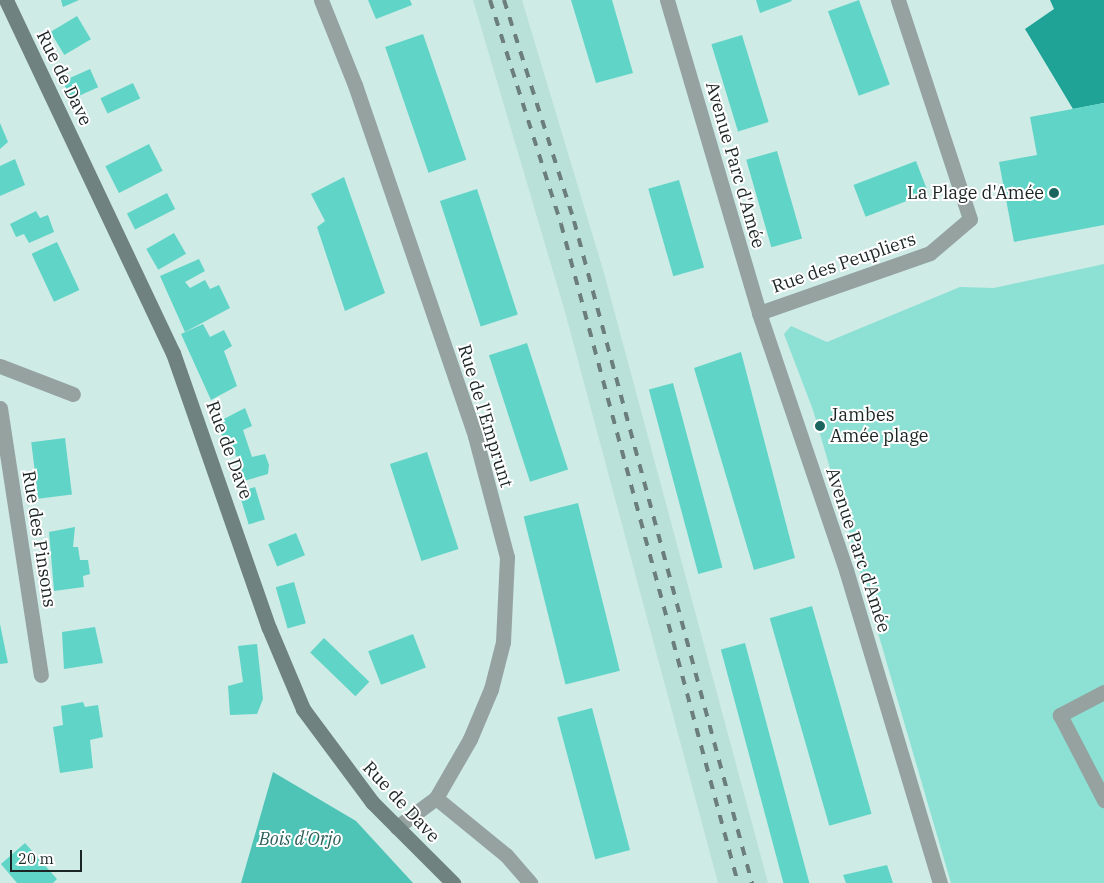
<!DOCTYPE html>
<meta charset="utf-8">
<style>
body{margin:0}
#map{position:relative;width:1104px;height:883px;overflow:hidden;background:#ceebe6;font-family:"IBM Plex Serif",serif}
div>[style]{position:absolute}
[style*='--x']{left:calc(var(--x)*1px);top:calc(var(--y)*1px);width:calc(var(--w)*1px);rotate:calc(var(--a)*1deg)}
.built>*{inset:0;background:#bae0da}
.green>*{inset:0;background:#8ce0d4}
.forest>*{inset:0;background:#4dc4b6}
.water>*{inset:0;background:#20a397}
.building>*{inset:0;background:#60d5c7;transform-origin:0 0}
.lane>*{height:15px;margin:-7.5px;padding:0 7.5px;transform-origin:7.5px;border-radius:7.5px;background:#95a2a0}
.street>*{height:15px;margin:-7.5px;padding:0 7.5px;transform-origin:7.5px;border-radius:7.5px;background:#95a2a0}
.secondary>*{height:15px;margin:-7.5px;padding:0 7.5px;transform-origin:7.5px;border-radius:7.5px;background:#70827f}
.rail>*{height:4px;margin-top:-2px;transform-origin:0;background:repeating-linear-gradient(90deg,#6b7e7b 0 9px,transparent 0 18px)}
.dots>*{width:14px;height:14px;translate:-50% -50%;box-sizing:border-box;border:2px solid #fff;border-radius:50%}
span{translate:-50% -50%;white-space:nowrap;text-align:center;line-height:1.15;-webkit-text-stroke:4px #fff;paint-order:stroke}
.street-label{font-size:18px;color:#1b2624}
.poi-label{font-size:18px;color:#1b2624}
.right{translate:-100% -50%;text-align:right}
.left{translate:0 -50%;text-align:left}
.park-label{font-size:18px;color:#2e605a;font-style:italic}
.scale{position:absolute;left:10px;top:850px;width:72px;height:22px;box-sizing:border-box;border:2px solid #1b2624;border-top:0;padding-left:6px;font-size:15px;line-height:18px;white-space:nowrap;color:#1b2624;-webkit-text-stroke:4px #fff;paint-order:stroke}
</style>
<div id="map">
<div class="built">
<div style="clip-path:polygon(473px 0,522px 0,604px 273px,768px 883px,718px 883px,565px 312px)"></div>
</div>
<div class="green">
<div style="clip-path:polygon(1104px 264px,1104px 883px,951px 883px,813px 410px,784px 334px,791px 326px,827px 342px,960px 287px,994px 288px)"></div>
</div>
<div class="forest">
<div style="clip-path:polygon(273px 772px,356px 821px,413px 883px,241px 883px)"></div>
</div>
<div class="water">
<div style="clip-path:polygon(1050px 0,1104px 0,1104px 103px,1073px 109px,1025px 29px,1054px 9px)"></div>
</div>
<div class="building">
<div style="clip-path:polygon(61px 0,79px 0,63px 7px)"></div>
<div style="clip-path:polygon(368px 0,410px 0,412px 5px,376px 19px)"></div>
<div style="clip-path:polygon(571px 0,612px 0,633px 73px,596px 83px)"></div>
<div style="clip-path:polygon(756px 0,791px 0,792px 1px,760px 13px)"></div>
<div style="left:859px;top:0;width:90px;height:33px;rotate:70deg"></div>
<div style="left:77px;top:16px;width:27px;height:31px;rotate:59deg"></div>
<div style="left:423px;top:34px;width:133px;height:40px;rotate:71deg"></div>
<div style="left:742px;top:35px;width:91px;height:32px;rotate:73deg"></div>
<div style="left:90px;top:69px;width:20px;height:30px;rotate:66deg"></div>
<div style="left:133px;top:83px;width:17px;height:36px;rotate:65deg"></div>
<div style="clip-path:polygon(1104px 103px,1104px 225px,1014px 242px,999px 162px,1037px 155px,1030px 117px)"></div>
<div style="clip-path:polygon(0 123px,8px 142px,0 149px)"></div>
<div style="left:149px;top:144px;width:30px;height:49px;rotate:63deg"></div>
<div style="left:777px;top:151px;width:91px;height:32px;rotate:74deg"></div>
<div style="clip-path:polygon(15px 159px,25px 185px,0 196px,0 166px)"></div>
<div style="left:916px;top:161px;width:34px;height:67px;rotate:69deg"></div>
<div style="clip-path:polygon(344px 177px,385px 293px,345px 311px,317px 227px,325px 221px,311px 194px)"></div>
<div style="left:679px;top:180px;width:91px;height:32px;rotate:74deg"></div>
<div style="left:477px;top:189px;width:132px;height:39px;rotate:72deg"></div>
<div style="left:167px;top:193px;width:18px;height:45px;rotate:63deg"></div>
<div style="clip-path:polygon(36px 211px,40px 218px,48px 215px,54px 232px,29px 243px,24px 234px,16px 237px,10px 224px)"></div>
<div style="left:174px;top:233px;width:24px;height:32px;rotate:60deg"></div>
<div style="left:57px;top:242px;width:53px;height:28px;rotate:65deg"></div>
<div style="clip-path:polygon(199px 259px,205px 271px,185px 282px,190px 288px,205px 280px,210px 289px,219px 285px,230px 308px,185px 332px,160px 276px)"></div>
<div style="clip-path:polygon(203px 324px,210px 337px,224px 330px,232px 346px,224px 351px,237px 386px,211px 400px,181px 334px)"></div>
<div style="left:527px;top:343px;width:133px;height:40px;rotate:72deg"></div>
<div style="clip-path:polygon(741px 352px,795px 558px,754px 570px,694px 368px)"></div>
<div style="left:673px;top:383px;width:191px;height:25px;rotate:75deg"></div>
<div style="clip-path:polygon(245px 408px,252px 426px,243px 430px,252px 457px,265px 454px,269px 465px,268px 474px,244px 481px,230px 437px,223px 439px,218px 422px)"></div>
<div style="left:65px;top:438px;width:57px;height:34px;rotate:83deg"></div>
<div style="left:427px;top:452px;width:102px;height:39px;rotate:72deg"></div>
<div style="left:255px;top:487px;width:34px;height:17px;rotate:73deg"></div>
<div style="left:578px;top:503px;width:173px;height:56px;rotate:76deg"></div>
<div style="clip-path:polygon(75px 527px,73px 547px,78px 547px,80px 560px,88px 560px,90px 574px,83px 576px,84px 587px,54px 591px,49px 532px)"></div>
<div style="left:296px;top:533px;width:24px;height:30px;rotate:68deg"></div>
<div style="left:294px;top:582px;width:43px;height:19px;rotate:74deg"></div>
<div style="left:812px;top:606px;width:216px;height:44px;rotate:74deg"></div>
<div style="clip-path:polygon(0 624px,8px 663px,0 664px)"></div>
<div style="clip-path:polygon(95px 627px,103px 663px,64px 669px,62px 632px)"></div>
<div style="left:413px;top:634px;width:36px;height:48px;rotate:69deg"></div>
<div style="left:324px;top:638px;width:63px;height:20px;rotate:44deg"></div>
<div style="left:745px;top:643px;width:249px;height:25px;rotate:75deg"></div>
<div style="clip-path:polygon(257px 644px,263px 699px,257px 714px,230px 715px,228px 686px,243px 682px,238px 646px)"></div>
<div style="clip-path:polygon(83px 702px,85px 707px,98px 705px,103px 737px,90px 740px,93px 768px,60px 773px,53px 727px,63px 725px,61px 706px)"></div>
<div style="left:592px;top:708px;width:147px;height:36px;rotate:75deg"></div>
<div style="clip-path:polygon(25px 843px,57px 879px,53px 883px,17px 883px,1px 864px)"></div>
<div style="clip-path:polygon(887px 865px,893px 883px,846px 883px,843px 875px)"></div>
</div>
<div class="lane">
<div style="--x:1104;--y:692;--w:50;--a:152.4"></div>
<div style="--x:1060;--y:715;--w:96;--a:62.6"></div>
</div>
<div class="street">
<div style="--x:321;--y:0;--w:92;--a:68.2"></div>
<div style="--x:355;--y:85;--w:371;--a:71.1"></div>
<div style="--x:475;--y:436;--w:125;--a:75.2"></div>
<div style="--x:507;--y:557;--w:85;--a:92.7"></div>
<div style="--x:503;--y:642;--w:49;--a:104.3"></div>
<div style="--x:491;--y:689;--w:54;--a:112.8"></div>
<div style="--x:470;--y:739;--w:68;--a:120"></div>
<div style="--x:436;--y:798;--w:49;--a:143.4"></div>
<div style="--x:667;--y:0;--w:326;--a:73.6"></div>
<div style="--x:759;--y:313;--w:271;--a:71.3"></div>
<div style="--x:846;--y:570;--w:327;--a:73.3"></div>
<div style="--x:759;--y:313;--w:181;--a:-19.3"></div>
<div style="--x:930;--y:253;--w:52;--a:-40.4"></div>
<div style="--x:970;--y:219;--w:231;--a:-108.2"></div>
<div style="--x:0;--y:366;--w:78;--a:21"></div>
<div style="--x:0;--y:408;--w:270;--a:81.3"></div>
<div style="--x:436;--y:798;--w:90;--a:39.2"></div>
<div style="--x:506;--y:855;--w:37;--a:49"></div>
</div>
<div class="secondary">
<div style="--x:6;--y:0;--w:391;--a:64.7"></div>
<div style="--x:173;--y:353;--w:291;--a:70.8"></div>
<div style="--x:269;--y:628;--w:88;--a:67.2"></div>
<div style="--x:303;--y:709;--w:116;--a:53.4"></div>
<div style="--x:372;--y:802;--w:115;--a:45"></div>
</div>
<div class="rail">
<div style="--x:490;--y:0;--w:235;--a:72.4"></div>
<div style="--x:561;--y:224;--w:682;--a:74.97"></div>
<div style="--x:504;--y:0;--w:232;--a:72.4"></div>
<div style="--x:574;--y:221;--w:686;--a:74.95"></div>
</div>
<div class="dots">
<div style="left:1054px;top:193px;background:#1a655d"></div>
<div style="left:820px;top:426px;background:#1a655d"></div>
</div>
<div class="street-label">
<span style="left:64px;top:78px;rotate:64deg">Rue de Dave</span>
<span style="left:735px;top:165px;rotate:74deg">Avenue Parc d'Amée</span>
<span style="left:844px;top:263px;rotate:-19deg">Rue des Peupliers</span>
<span style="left:485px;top:416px;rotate:73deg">Rue de l'Emprunt</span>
<span style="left:229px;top:450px;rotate:70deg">Rue de Dave</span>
<span style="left:39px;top:539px;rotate:81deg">Rue des Pinsons</span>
<span style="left:858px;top:550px;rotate:72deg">Avenue Parc d'Amée</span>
<span style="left:401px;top:802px;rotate:47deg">Rue de Dave</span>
</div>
<div class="poi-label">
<span class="right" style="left:1044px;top:193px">La Plage d'Amée</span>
<span class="left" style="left:830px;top:426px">Jambes<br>Amée plage</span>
</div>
<div class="park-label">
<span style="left:300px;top:839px">Bois d'Orjo</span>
</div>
<div class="scale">20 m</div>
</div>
